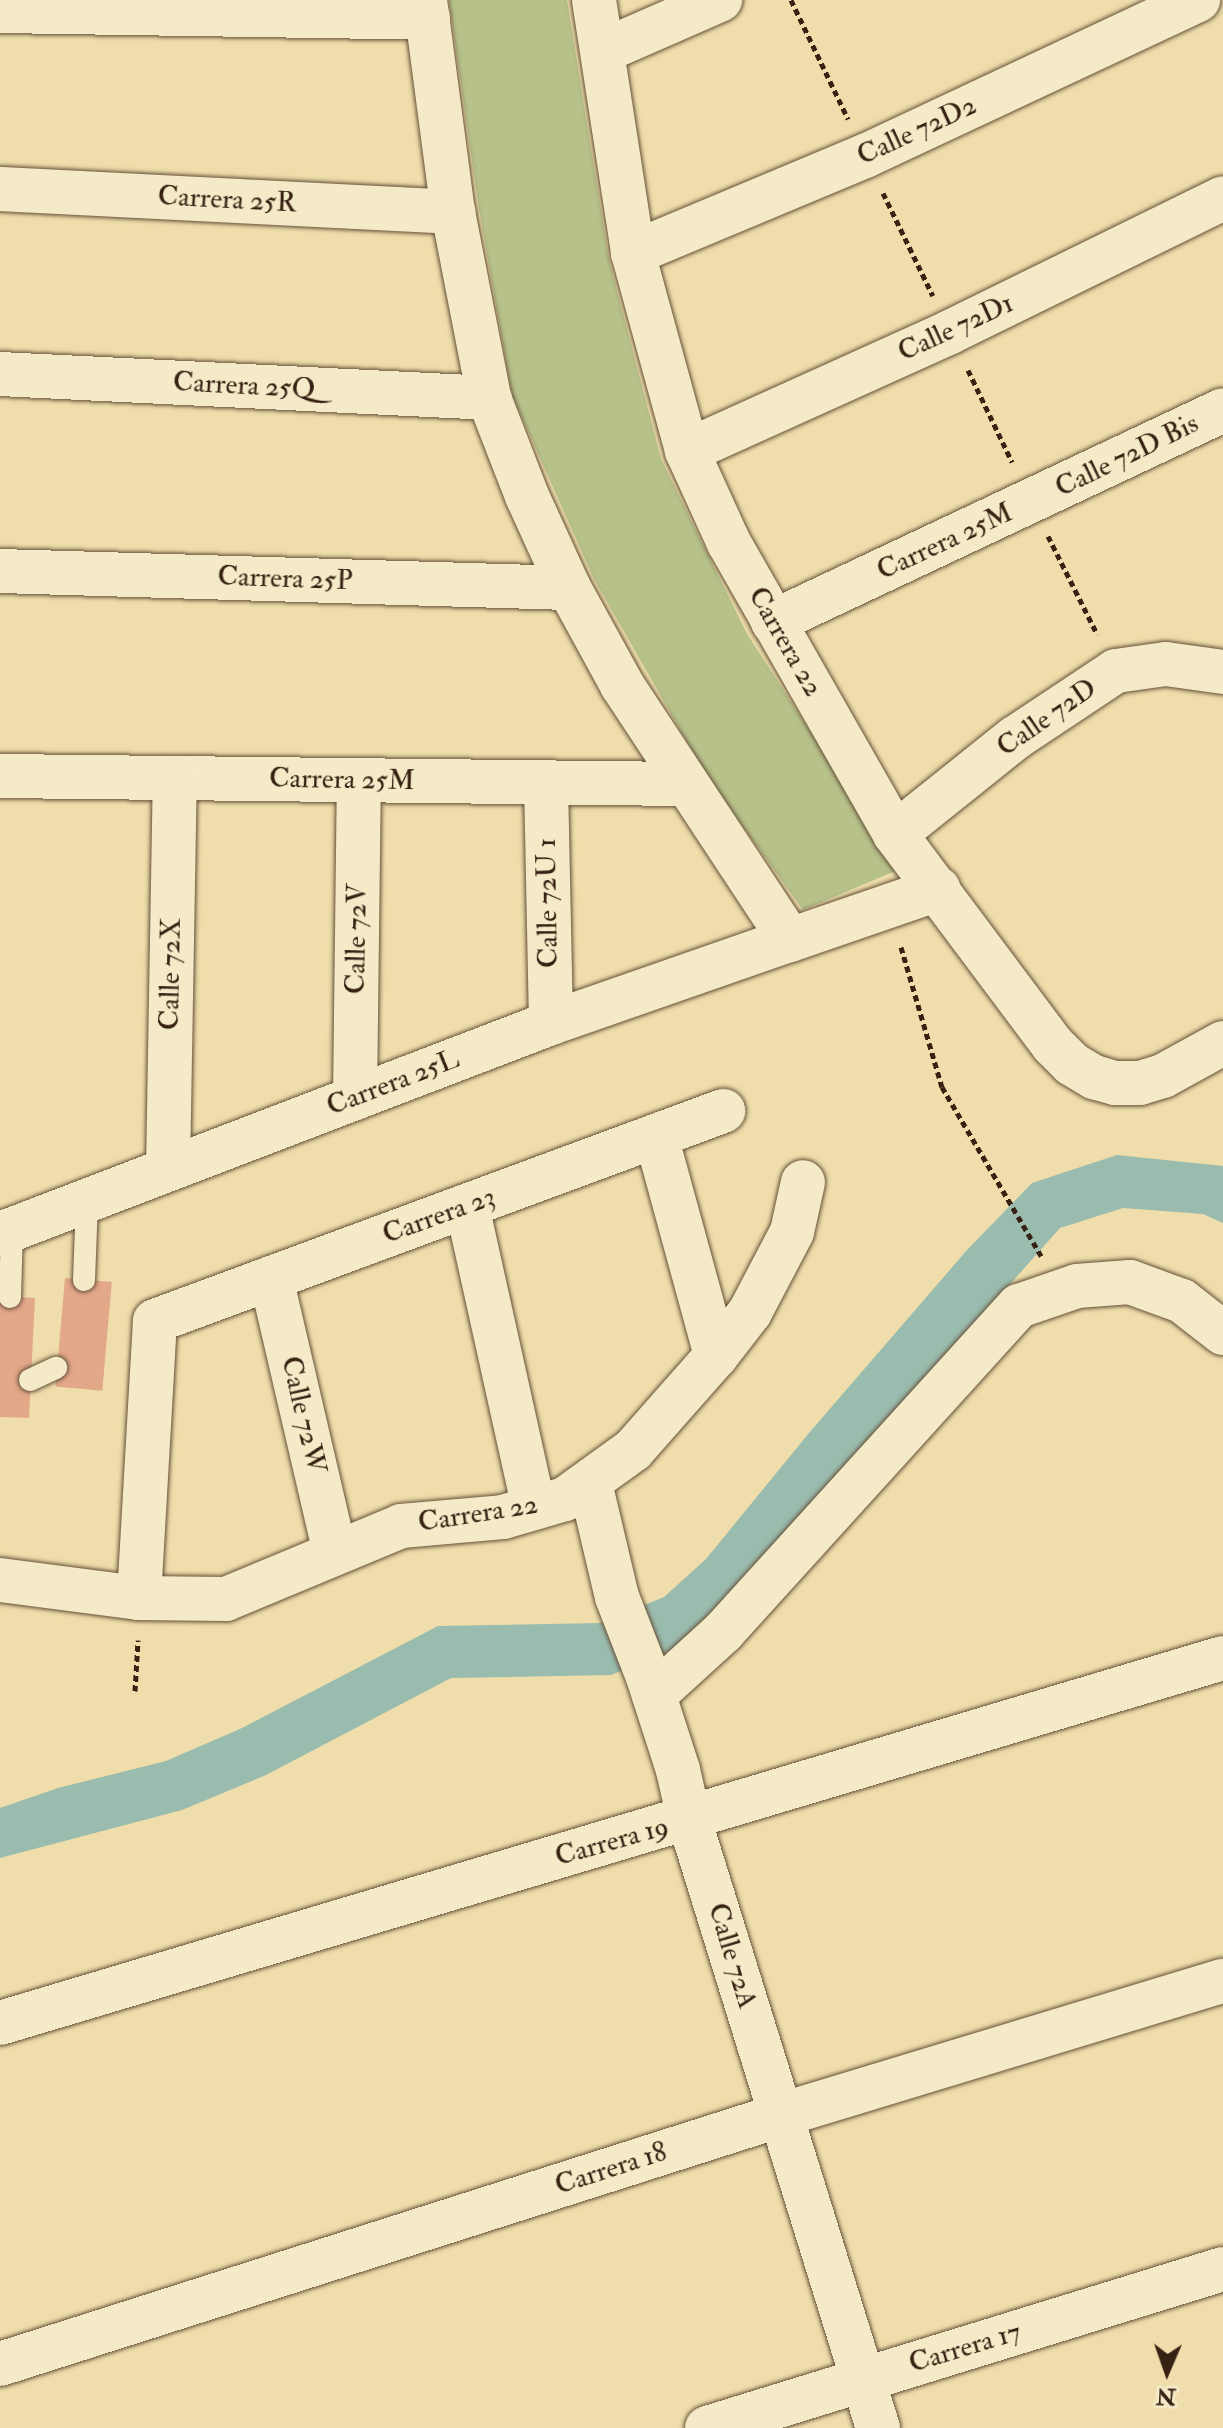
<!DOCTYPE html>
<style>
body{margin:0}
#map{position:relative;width:1223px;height:2428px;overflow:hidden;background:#efdeab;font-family:"IM FELL Double Pica",serif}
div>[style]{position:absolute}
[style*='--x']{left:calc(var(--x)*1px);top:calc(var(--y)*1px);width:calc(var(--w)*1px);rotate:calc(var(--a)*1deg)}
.green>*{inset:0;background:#b7c18a}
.water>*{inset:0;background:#9abcae}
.building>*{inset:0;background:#e3a789;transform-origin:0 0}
.path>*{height:5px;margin-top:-2.5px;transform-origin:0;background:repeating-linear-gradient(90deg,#372113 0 6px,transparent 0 10px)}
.roads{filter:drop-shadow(0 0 2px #655039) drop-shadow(0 0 2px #655039)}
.lane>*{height:22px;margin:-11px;padding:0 11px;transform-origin:11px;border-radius:11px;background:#f5eac8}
.street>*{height:44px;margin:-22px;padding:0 22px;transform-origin:22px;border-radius:22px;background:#f5eac8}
.secondary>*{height:44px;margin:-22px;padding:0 22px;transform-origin:22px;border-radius:22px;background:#f5eac8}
span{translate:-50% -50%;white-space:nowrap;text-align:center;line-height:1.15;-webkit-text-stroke:6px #f5eac8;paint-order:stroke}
.street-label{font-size:28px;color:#372113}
.north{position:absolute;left:1127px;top:2332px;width:80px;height:80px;-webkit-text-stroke:6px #f5eac8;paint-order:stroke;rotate:182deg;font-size:22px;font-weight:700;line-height:32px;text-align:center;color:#372113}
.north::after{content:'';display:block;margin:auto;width:28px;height:36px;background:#372113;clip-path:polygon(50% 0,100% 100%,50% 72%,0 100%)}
</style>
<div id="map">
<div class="green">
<div style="clip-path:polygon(449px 0,567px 0,609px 260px,661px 459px,747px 634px,900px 869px,803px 910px,706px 775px,594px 579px,512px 395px,479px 209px)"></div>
</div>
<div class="water">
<div style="clip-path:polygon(1117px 1155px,1223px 1166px,1223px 1223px,1203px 1214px,1123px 1208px,1060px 1228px,692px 1642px,611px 1675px,451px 1678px,266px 1775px,182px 1810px,0 1858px,0 1808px,58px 1788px,166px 1761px,242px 1728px,438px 1626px,600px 1623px,664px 1597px,706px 1559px,809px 1433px,967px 1250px,1032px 1183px)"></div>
</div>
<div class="building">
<div style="left:65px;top:1278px;width:47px;height:109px;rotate:5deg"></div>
<div style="clip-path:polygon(0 1296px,35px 1298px,29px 1418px,0 1417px)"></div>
</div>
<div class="path">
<div style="--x:791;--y:0;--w:132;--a:64.4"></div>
<div style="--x:883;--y:193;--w:114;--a:64.1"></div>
<div style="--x:968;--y:370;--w:102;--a:64.4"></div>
<div style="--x:1048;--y:536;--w:110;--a:63.4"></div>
<div style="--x:901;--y:947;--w:146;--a:73.7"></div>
<div style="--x:942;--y:1087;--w:196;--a:59.6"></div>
<div style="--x:135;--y:1691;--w:51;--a:-86.6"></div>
</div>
<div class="roads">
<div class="lane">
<div style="--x:84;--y:1280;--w:79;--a:-87.8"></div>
<div style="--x:10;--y:1297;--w:68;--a:-88.3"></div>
<div style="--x:30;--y:1380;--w:29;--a:-25"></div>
</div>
<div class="street">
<div style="--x:0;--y:11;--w:428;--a:0.9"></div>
<div style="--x:603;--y:51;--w:128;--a:-23.6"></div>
<div style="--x:0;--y:189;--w:454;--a:2.9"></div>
<div style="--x:633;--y:253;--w:251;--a:-22.7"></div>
<div style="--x:865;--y:156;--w:368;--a:-25.1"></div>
<div style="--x:0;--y:374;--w:490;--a:2.8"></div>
<div style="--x:687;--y:451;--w:289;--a:-24.3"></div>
<div style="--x:950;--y:332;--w:304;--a:-26.1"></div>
<div style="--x:0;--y:571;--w:569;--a:1.71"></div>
<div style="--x:773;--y:622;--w:497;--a:-25.2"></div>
<div style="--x:0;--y:776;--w:684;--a:0.67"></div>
<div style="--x:546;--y:783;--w:240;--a:88.8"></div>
<div style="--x:895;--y:834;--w:154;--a:-38.7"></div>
<div style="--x:1015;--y:738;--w:121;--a:-33.6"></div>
<div style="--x:1116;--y:671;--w:50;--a:-8"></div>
<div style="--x:1166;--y:664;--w:58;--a:8"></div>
<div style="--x:355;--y:1098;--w:317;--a:-89.3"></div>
<div style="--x:656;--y:1136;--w:228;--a:74.7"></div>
<div style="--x:168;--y:1169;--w:391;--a:-89"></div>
<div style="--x:467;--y:1206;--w:309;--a:77.5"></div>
<div style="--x:0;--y:1234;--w:590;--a:-20.95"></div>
<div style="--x:551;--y:1023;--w:253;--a:-19.2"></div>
<div style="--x:271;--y:1278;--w:282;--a:76.9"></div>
<div style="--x:590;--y:1483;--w:117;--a:76.7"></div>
<div style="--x:617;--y:1597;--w:86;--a:68.8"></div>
<div style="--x:648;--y:1677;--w:98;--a:72.1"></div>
<div style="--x:678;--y:1770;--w:50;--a:77.3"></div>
<div style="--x:689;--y:1819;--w:638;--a:72.76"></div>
<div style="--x:0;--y:1580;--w:140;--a:7.4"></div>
<div style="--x:139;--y:1598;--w:87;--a:0.7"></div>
<div style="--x:226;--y:1599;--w:190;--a:-22.6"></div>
<div style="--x:401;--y:1526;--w:102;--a:-5"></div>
<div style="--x:503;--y:1517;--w:65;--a:-16.2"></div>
<div style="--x:565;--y:1499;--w:84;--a:-35.8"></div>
<div style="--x:633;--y:1450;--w:125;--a:-48.6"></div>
<div style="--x:716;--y:1356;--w:56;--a:-52.3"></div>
<div style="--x:750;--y:1312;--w:90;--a:-62.3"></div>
<div style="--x:792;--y:1232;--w:51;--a:-77.6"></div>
<div style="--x:139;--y:1598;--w:277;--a:-86.7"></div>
<div style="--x:155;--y:1321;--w:606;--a:-20.29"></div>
<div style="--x:654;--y:1695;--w:95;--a:-42.4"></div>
<div style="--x:724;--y:1631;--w:439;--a:-47.8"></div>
<div style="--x:1019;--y:1306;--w:61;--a:-19"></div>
<div style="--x:1077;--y:1286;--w:53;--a:-4.3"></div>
<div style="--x:1130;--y:1282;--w:55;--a:20.1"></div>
<div style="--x:1182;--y:1301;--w:52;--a:38"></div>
<div style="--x:0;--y:2023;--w:1276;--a:-16.62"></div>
<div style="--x:0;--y:2364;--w:820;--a:-17.68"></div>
<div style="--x:781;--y:2115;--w:462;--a:-16.9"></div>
<div style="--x:707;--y:2428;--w:540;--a:-17.13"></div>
</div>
<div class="secondary">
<div style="--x:425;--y:0;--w:214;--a:82.5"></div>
<div style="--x:453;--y:212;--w:189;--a:79"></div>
<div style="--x:489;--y:398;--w:105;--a:68.8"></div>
<div style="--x:527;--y:496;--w:101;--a:65.5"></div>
<div style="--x:569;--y:588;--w:111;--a:61.3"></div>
<div style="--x:622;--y:685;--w:305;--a:56.6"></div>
<div style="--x:790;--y:940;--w:157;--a:-19"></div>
<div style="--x:594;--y:0;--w:256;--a:81.2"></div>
<div style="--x:633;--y:253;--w:205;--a:74.7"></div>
<div style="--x:687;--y:451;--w:101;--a:65.5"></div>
<div style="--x:729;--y:543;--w:335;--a:60.3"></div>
<div style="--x:895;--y:834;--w:264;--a:53.2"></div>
<div style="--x:1053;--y:1045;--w:27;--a:45"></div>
<div style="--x:1072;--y:1064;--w:26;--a:31"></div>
<div style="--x:1094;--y:1077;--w:22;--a:16"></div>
<div style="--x:1115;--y:1083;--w:25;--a:0"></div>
<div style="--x:1140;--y:1083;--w:24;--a:-17"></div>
<div style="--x:1163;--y:1076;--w:68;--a:-28.8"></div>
</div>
</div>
<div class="street-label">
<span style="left:917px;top:131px;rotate:-25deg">Calle 72D2</span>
<span style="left:227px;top:200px;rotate:3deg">Carrera 25R</span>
<span style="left:956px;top:328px;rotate:-25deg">Calle 72D1</span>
<span style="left:244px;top:386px;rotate:3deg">Carrera 25Q</span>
<span style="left:1127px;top:456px;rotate:-26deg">Calle 72D Bis</span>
<span style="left:945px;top:542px;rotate:-25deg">Carrera 25M</span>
<span style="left:285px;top:579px;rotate:2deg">Carrera 25P</span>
<span style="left:785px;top:642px;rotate:60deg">Carrera 22</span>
<span style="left:1047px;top:718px;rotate:-35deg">Calle 72D</span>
<span style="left:342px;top:780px;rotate:1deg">Carrera 25M</span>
<span style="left:548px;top:903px;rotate:-91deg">Calle 72U 1</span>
<span style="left:357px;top:939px;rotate:-89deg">Calle 72V</span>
<span style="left:171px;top:974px;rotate:-89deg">Calle 72X</span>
<span style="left:393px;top:1083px;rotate:-21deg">Carrera 25L</span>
<span style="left:439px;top:1216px;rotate:-20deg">Carrera 23</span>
<span style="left:303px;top:1415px;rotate:77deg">Calle 72W</span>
<span style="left:478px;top:1514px;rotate:-9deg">Carrera 22</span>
<span style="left:612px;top:1842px;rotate:-16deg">Carrera 19</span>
<span style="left:732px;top:1956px;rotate:73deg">Calle 72A</span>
<span style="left:611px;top:2169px;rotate:-18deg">Carrera 18</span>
<span style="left:965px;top:2348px;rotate:-17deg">Carrera 17</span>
</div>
<div class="north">N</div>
</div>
